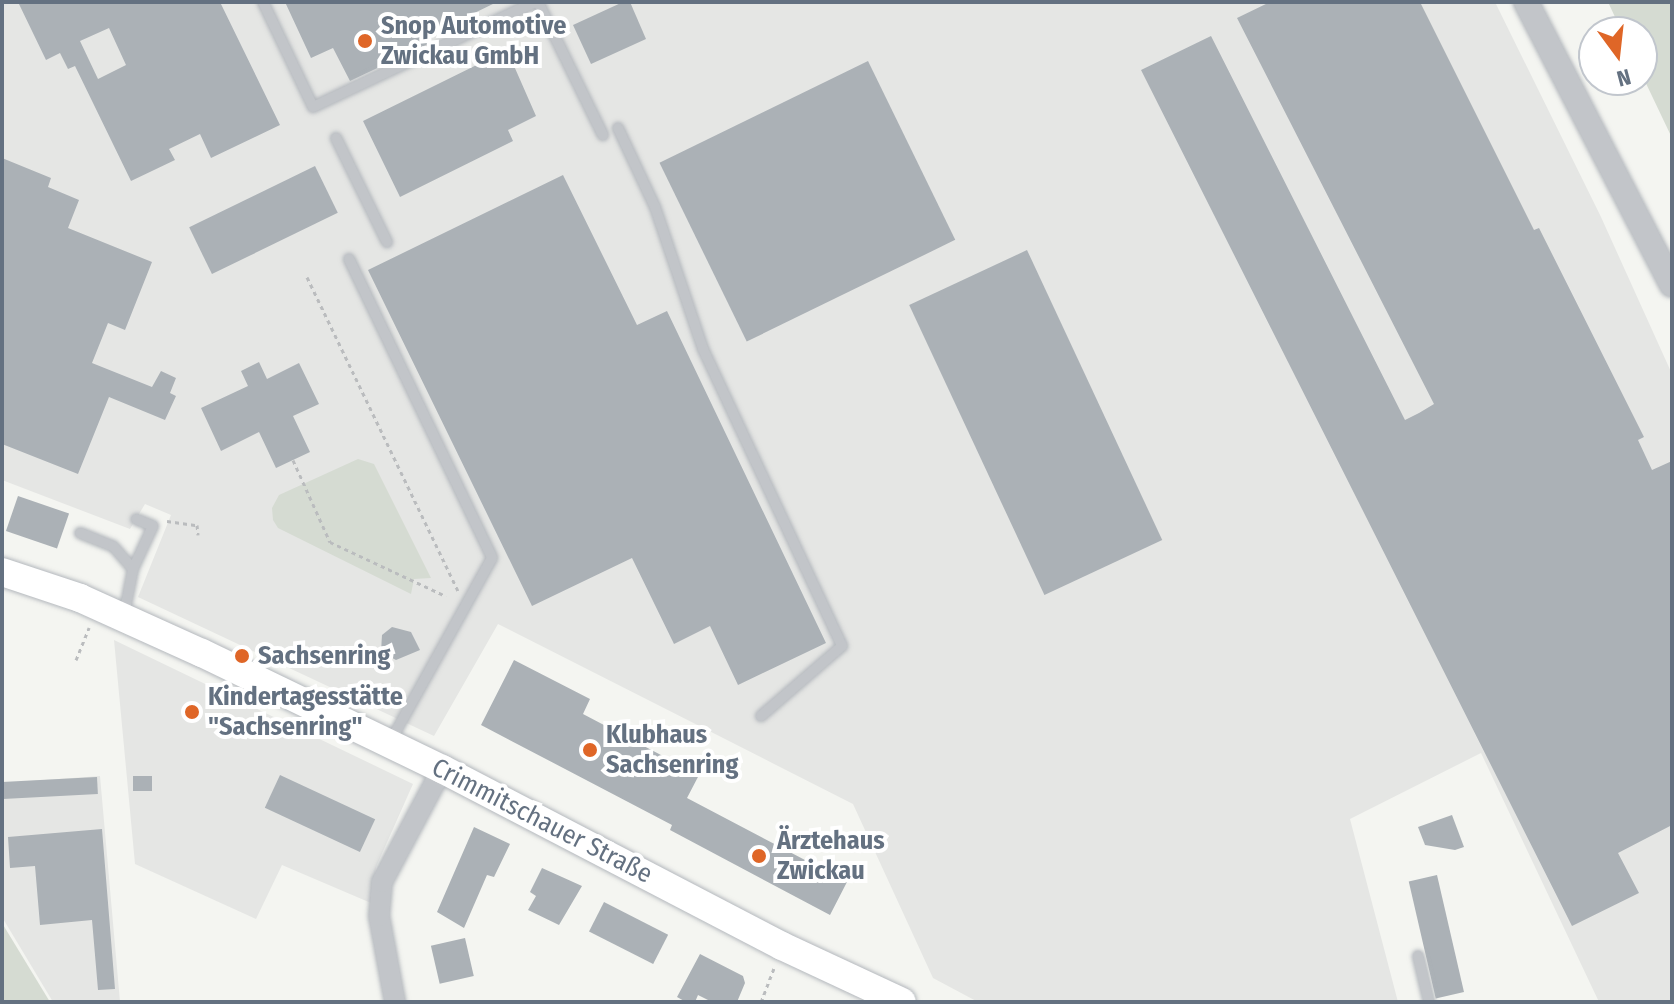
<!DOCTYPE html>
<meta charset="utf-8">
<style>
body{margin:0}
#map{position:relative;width:1674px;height:1004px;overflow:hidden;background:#f4f5f1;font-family:"Fira Sans Condensed",sans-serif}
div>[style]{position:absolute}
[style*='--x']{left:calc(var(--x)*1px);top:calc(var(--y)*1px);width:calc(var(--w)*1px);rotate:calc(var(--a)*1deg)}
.built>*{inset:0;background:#e5e6e4}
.green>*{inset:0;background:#d5dbd2}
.building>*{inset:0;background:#abb1b6;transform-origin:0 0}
.path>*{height:3px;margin-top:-1.5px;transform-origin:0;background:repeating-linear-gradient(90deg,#babcbe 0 4px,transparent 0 8px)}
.roads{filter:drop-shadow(0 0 2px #b4b8bd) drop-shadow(0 0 2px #b4b8bd)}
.service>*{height:10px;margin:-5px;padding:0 5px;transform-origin:5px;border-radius:5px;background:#c2c5c9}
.minor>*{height:20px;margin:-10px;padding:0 10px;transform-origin:10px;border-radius:10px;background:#c2c5c9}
.tertiary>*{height:24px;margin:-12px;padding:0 12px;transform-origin:12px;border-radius:12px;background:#c2c5c9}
.secondary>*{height:28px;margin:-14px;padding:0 14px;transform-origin:14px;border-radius:14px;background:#fff}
.dots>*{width:22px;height:22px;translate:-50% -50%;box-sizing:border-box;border:4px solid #fff;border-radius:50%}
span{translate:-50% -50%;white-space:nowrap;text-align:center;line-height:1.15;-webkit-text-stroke:8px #fff;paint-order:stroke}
.poi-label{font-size:26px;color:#647181;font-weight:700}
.left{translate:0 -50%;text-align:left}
.street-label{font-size:26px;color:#647181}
.frame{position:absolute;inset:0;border:4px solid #647181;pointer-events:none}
.north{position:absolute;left:1578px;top:16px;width:80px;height:80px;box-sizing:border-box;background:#fff;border:2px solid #c1c6cd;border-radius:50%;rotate:165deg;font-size:22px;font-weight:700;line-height:32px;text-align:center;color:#647181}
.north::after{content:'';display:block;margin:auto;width:28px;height:36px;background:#df6627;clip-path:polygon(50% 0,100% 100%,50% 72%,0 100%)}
</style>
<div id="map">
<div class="built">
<div style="clip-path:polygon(2px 2px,1495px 2px,1601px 217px,1672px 374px,1672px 1002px,1599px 1002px,1481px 753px,1350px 819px,1398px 1002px,978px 1002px,933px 978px,853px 804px,498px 624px,434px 736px,138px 597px,171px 515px,145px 504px,130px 529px,2px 480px)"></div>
<div style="clip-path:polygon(114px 640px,413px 784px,376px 867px,371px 903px,282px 865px,256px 919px,135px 864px)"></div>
<div style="clip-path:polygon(100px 776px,120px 1002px,53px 1002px,2px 917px,2px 783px)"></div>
</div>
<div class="green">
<div style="clip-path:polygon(1608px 2px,1672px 2px,1672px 138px,1642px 75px,1642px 32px,1622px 32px)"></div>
<div style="clip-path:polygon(358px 459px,374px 464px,431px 578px,414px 579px,411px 594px,278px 528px,273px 520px,272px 508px,279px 495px)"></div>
<div style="clip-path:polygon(2px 923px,50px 1002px,2px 1002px)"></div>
</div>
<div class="building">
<div style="clip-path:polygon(evenodd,18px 2px,220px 2px,280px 125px,211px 158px,200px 134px,169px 149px,175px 160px,131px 181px,75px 66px,68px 69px,60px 53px,46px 60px,18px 2px,109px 28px,126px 65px,98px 79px,80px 41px,109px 28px)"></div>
<div style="clip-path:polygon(285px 2px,497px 2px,425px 37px,428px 44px,350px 81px,333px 48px,311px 58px)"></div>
<div style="clip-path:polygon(623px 2px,630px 2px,646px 39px,591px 64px,573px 25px)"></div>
<div style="clip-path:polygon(1270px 2px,1420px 2px,1534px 230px,1539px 228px,1644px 437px,1638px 440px,1652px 470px,1672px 461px,1672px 825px,1618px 853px,1639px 893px,1572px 926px,1141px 70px,1211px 36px,1405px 420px,1419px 413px,1434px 404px,1237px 18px)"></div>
<div style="clip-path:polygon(507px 50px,536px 116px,508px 130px,513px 141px,400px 197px,363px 121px)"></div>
<div style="left:868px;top:61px;width:199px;height:232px;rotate:64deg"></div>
<div style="clip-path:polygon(2px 158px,51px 178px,48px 187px,79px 200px,68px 228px,152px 262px,125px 330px,108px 323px,92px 363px,152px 387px,161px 371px,176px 378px,170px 393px,176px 396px,165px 420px,109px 397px,78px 474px,2px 444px)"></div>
<div style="left:315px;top:166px;width:52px;height:140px;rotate:64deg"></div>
<div style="clip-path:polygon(563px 175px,637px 325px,667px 311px,826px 643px,738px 685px,710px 626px,674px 644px,632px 558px,532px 606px,368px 270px)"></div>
<div style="left:1027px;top:250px;width:320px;height:130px;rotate:65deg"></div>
<div style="clip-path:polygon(259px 362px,267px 379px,299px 363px,319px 404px,293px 416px,310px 452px,276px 468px,259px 432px,221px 451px,201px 408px,248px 386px,241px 371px)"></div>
<div style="left:18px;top:496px;width:54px;height:37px;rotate:19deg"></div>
<div style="clip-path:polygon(392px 627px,411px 632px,420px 650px,396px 660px,381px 652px,382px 635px)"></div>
<div style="clip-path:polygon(514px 660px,590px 699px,583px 714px,699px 775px,687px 798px,847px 882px,830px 915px,670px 830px,672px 825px,481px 725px)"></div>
<div style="left:280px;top:775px;width:105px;height:36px;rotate:25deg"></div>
<div style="left:152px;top:776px;width:15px;height:19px;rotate:90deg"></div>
<div style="left:97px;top:777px;width:17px;height:95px;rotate:87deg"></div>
<div style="clip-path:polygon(1452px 815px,1464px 847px,1455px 850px,1425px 845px,1418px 827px)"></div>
<div style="clip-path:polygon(474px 827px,510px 844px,494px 877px,487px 875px,464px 928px,437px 912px)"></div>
<div style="clip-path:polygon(102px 829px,115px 989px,98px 990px,92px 920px,40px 925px,35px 866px,10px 868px,8px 837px)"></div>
<div style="clip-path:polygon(542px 868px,582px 886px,559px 925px,528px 910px,536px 896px,530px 892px)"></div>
<div style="left:1437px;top:875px;width:120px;height:29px;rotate:77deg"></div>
<div style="left:604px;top:902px;width:72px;height:33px;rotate:27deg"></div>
<div style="left:465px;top:938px;width:39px;height:35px;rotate:77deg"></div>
<div style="clip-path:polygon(700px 954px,743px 976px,745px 983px,737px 1002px,712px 1002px,698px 995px,695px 1002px,686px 1002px,677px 997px)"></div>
</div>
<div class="path">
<div style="--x:307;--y:277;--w:348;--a:64.3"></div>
<div style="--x:293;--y:460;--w:90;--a:65.7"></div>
<div style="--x:330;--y:542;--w:128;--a:25"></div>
<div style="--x:167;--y:521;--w:30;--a:8"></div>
<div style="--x:197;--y:525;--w:10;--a:84"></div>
<div style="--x:76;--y:660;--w:35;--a:-68"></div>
<div style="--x:761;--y:1002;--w:36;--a:-69"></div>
</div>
<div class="roads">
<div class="service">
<div style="--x:263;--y:2;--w:116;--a:64.5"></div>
<div style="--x:313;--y:107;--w:246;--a:-25.3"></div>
<div style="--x:538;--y:2;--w:148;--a:64"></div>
<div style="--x:618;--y:128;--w:87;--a:64.9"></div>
<div style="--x:655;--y:207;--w:150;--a:71.3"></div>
<div style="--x:703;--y:349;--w:328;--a:64.9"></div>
<div style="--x:842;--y:646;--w:107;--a:139.2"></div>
<div style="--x:336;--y:138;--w:116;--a:63.9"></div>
<div style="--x:349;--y:259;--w:331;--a:64.4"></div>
<div style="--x:492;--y:558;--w:210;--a:119"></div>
<div style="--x:80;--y:533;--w:35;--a:22"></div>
<div style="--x:113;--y:546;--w:30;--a:49"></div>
<div style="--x:133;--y:569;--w:47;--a:101.1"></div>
<div style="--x:133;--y:569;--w:47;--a:-65.1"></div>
<div style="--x:153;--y:526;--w:18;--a:-158"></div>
<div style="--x:1418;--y:956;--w:47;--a:76.6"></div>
</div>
<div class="minor">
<div style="--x:395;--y:1002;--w:87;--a:-100.5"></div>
<div style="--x:379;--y:916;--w:34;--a:-85"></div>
<div style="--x:382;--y:882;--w:128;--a:-62"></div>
</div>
<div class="tertiary">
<div style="--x:1526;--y:2;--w:318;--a:62.7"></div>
</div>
<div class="secondary">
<div style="--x:2;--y:572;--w:82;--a:18.4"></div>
<div style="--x:80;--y:598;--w:134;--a:24.3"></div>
<div style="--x:202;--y:653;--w:267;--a:25.8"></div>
<div style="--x:442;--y:769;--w:383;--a:27.5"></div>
<div style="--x:782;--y:946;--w:132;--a:25"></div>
</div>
</div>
<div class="dots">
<div style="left:365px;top:41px;background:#df6627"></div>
<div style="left:242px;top:656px;background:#df6627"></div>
<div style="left:192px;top:712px;background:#df6627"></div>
<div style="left:590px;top:750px;background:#df6627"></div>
<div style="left:759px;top:856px;background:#df6627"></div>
</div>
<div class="poi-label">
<span class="left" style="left:381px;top:41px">Snop Automotive<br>Zwickau GmbH</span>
<span class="left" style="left:258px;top:656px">Sachsenring</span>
<span class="left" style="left:208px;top:712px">Kindertagesstätte<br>"Sachsenring"</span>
<span class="left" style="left:606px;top:750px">Klubhaus<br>Sachsenring</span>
<span class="left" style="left:777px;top:856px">Ärztehaus<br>Zwickau</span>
</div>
<div class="street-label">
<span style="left:542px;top:821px;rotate:27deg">Crimmitschauer Straße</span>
</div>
<div class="frame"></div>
<div class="north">N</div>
</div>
